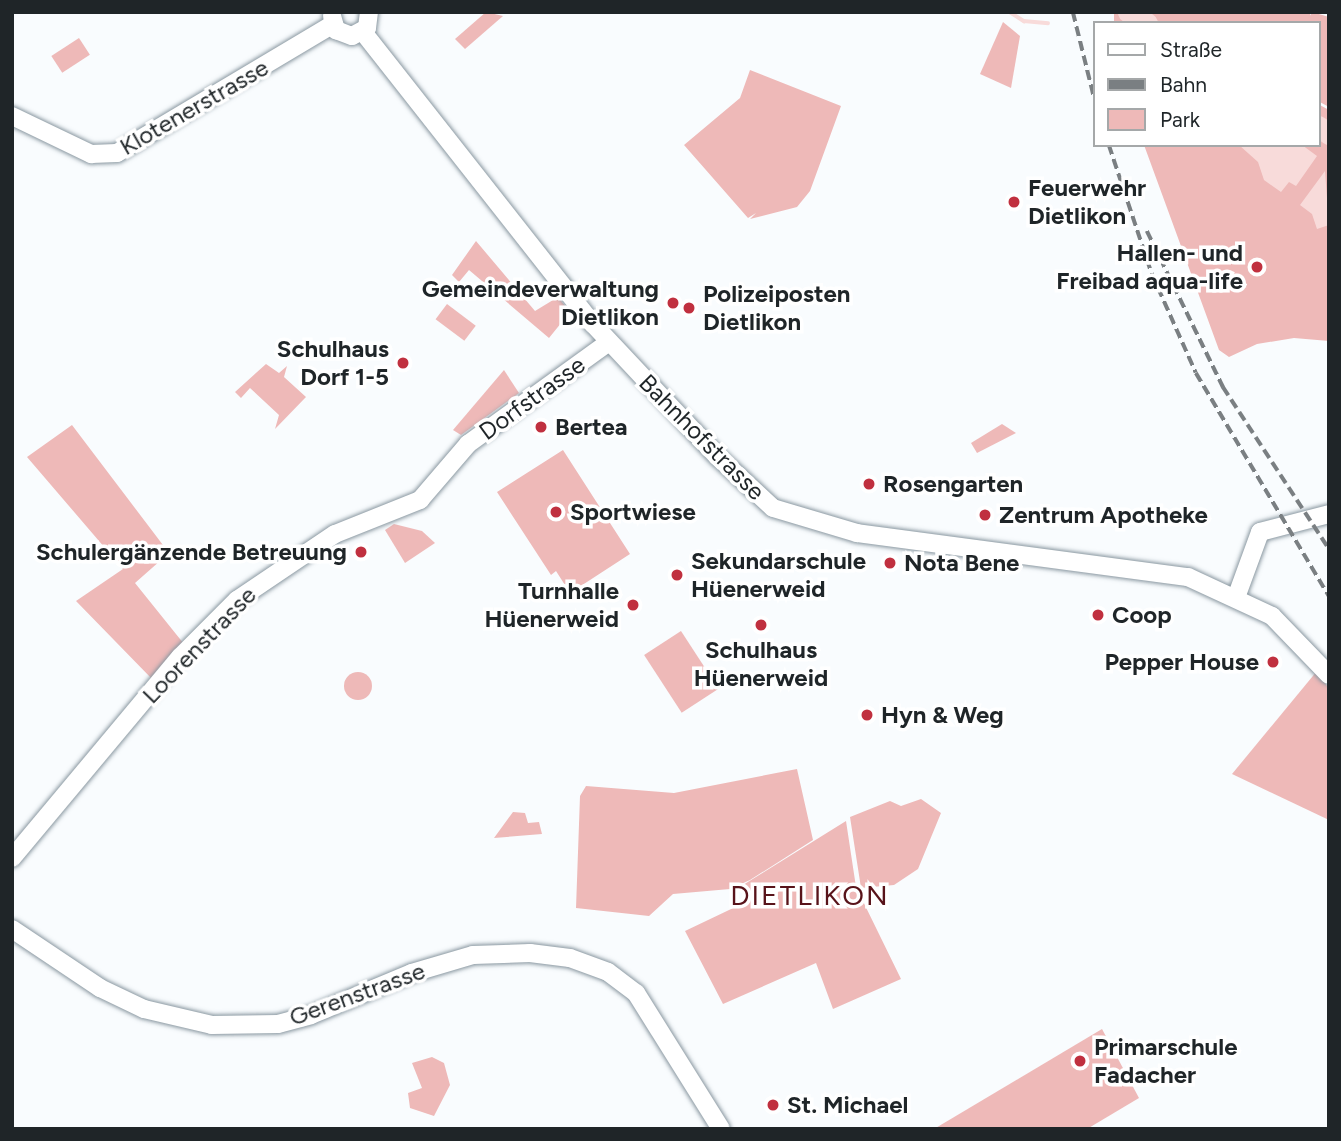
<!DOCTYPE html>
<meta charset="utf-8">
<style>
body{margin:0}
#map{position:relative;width:1341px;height:1141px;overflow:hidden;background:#f9fcfe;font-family:Figtree,sans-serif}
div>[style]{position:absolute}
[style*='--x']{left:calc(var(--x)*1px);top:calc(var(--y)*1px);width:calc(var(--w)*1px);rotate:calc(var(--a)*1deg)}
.green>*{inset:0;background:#eeb9b8;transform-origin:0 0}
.round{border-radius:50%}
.water>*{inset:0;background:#f8dbda}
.stream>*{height:3.5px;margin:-1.75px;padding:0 1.75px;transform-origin:1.75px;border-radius:1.75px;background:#f8dbda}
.river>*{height:21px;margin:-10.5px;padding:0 10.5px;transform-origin:10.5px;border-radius:10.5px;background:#f8dbda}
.roads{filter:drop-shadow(0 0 2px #8a98a1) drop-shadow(0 0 2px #8a98a1)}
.secondary>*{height:18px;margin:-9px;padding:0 9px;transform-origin:9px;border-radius:9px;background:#fff}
.rail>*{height:3.5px;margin-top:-1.75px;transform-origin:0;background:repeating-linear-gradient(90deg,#7a7f82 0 10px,transparent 0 15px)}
.dots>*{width:19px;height:19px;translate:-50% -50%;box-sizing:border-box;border:4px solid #fff;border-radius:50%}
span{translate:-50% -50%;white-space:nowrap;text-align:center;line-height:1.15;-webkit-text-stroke:7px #fff;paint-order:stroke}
.street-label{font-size:24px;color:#1f2528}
.poi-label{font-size:24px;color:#1f2528;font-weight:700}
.left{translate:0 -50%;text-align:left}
.right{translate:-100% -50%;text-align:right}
.quarter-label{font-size:28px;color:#58131a;letter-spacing:2px}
.frame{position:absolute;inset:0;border:14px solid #1f2528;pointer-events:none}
.legend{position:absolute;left:1093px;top:21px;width:228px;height:126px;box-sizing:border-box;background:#fff;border:2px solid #a5a8a9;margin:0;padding:9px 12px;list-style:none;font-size:21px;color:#1f2528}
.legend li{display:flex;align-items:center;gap:14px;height:35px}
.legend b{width:35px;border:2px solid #a5a8a9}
</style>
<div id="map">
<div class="green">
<div style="clip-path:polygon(486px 12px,503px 16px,465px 49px,455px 39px)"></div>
<div style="left:1114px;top:12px;width:196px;height:11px"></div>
<div style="clip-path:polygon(1312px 12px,1329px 17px,1329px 107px,1318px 101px,1318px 23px,1306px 23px)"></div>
<div style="clip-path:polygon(1003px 22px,1020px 36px,1011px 88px,980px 74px)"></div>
<div style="left:79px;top:38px;width:20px;height:33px;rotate:57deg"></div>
<div style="clip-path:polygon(750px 70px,841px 106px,810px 191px,797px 207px,750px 219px,756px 213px,748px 218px,684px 145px,740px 98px)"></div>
<div style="clip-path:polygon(1318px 104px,1329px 110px,1329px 341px,1294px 338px,1257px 344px,1229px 357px,1219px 350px,1144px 145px,1318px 145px)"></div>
<div style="clip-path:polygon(476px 241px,535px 311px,558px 297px,570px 312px,549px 338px,469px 270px,459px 282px,452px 275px)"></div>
<div style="left:447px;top:304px;width:36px;height:19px;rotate:37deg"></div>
<div style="clip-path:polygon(266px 364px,279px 373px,287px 366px,284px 377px,306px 397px,275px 429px,279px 415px,250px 388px,241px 398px,235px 392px)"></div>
<div style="clip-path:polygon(504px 370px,519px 393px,461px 435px,453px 430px)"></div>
<div style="clip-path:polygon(1002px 424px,1016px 433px,977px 453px,971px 443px)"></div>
<div style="clip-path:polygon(72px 425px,169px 553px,135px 583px,184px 644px,152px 679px,76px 601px,123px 569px,27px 457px)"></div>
<div style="clip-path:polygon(563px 450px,630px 554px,570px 593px,556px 571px,551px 575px,497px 492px)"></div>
<div style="clip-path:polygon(394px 524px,422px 531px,435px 543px,405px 563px,385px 530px)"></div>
<div style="left:681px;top:631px;width:69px;height:44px;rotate:57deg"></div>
<div style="clip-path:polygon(1317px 671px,1329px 689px,1329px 820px,1232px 774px)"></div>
<div class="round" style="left:344px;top:672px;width:28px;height:28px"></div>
<div style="clip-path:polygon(797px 769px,813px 840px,750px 880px,730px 889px,673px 894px,649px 916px,576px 908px,580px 796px,586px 786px,674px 793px)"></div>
<div style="clip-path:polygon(921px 799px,941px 813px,918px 869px,894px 885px,861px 888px,850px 817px,890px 801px,901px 806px)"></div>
<div style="clip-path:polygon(513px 812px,525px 813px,528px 823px,539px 822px,542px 834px,494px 838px)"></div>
<div style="clip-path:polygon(846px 821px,856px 887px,901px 979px,833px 1009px,816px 963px,723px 1004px,685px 931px,750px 900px,743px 885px)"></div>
<div style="clip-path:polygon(1102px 1029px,1139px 1098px,1087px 1129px,934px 1129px)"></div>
<div style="clip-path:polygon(432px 1057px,444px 1063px,450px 1085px,434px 1116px,410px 1108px,408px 1093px,422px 1088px,412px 1063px)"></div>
</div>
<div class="water">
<div style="clip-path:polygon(1239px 145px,1302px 145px,1317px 156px,1296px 186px,1289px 182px,1281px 192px,1264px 180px,1258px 162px)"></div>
<div style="clip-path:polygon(1325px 171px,1329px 225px,1317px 229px,1312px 214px,1300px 205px)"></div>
</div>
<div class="stream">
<div style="--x:1010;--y:12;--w:17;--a:33"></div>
<div style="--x:1024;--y:21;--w:24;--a:5"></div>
</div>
<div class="river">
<div style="--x:1128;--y:12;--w:22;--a:30"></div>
<div style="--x:1318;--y:126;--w:14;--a:36"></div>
</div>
<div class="roads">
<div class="secondary">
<div style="--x:332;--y:16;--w:15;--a:74"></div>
<div style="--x:336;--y:30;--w:17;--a:21"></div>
<div style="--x:352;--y:36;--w:17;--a:-28"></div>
<div style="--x:367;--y:28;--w:16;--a:-83"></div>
<div style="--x:363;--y:32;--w:372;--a:51.8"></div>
<div style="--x:593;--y:324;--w:181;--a:46.8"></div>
<div style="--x:717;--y:456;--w:76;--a:42.9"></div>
<div style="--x:773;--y:508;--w:88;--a:16.6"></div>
<div style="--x:857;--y:533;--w:334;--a:7.6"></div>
<div style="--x:1188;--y:577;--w:93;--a:24.9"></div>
<div style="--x:1272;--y:616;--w:82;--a:46"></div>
<div style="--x:12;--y:116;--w:88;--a:25.7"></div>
<div style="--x:91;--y:154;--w:26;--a:-2"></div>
<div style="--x:117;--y:153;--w:252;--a:-30.8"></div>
<div style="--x:1237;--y:595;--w:67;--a:-69.9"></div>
<div style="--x:1260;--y:532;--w:71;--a:-14.6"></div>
<div style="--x:12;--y:858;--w:262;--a:-50.1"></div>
<div style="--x:180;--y:657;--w:81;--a:-45"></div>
<div style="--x:237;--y:600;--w:118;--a:-34"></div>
<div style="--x:335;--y:534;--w:92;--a:-21.8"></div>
<div style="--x:420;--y:500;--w:74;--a:-49.4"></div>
<div style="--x:468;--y:444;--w:174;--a:-35.9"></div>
<div style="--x:12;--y:929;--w:106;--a:33.8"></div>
<div style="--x:100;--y:988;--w:49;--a:25.5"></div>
<div style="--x:144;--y:1009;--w:70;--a:13.2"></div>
<div style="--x:212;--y:1025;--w:66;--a:-0.9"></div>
<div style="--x:278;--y:1024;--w:34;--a:-15"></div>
<div style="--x:311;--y:1015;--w:109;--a:-22.6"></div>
<div style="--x:412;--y:973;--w:64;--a:-16.4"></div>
<div style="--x:473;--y:955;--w:57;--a:-2"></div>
<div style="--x:530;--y:953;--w:40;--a:7.1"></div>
<div style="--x:570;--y:958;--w:40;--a:20.2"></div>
<div style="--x:608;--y:972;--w:35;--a:37"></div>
<div style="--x:636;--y:993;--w:160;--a:58"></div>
</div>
</div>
<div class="rail">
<div style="--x:1073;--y:12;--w:88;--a:76.1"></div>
<div style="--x:1109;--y:145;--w:136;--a:71.6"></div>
<div style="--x:1152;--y:274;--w:108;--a:66"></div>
<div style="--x:1196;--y:373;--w:260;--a:59.2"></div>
<div style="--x:1147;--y:231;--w:174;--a:64"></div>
<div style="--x:1223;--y:387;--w:194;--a:56.8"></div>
</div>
<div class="dots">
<div style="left:1014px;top:202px;background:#c0303f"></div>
<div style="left:1257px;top:267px;background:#c0303f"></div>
<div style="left:673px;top:303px;background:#c0303f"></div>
<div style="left:689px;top:308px;background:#c0303f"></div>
<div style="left:403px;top:363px;background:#c0303f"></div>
<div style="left:541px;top:427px;background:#c0303f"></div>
<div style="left:869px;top:484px;background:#c0303f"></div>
<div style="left:556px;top:512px;background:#c0303f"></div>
<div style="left:985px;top:515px;background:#c0303f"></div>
<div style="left:361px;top:552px;background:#c0303f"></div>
<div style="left:890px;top:563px;background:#c0303f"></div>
<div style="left:677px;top:575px;background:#c0303f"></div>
<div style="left:633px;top:605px;background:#c0303f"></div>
<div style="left:1098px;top:615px;background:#c0303f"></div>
<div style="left:761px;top:625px;background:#c0303f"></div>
<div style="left:1273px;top:662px;background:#c0303f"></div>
<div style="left:867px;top:715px;background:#c0303f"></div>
<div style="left:1080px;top:1061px;background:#c0303f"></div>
<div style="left:773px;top:1105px;background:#c0303f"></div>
</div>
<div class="street-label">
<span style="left:194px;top:107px;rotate:-30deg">Klotenerstrasse</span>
<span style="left:532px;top:398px;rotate:-36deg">Dorfstrasse</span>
<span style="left:702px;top:437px;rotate:45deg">Bahnhofstrasse</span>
<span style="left:199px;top:645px;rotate:-46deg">Loorenstrasse</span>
<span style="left:357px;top:994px;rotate:-20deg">Gerenstrasse</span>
</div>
<div class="poi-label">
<span class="left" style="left:1028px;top:202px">Feuerwehr<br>Dietlikon</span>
<span class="right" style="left:1243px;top:267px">Hallen- und<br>Freibad aqua-life</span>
<span class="right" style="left:659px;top:303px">Gemeindeverwaltung<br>Dietlikon</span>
<span class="left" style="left:703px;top:308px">Polizeiposten<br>Dietlikon</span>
<span class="right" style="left:389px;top:363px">Schulhaus<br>Dorf 1-5</span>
<span class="left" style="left:555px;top:427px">Bertea</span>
<span class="left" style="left:883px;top:484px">Rosengarten</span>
<span class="left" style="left:570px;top:512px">Sportwiese</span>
<span class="left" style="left:999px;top:515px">Zentrum Apotheke</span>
<span class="right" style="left:347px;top:552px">Schulergänzende Betreuung</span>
<span class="left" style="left:691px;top:575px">Sekundarschule<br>Hüenerweid</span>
<span class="left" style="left:904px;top:563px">Nota Bene</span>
<span class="right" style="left:619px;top:605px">Turnhalle<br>Hüenerweid</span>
<span class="left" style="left:1112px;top:615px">Coop</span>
<span style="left:761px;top:664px">Schulhaus<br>Hüenerweid</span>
<span class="right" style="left:1259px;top:662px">Pepper House</span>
<span class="left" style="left:881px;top:715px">Hyn &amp; Weg</span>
<span class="left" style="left:1094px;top:1061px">Primarschule<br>Fadacher</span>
<span class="left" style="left:787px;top:1105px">St. Michael</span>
</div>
<div class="quarter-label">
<span style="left:810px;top:895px">DIETLIKON</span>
</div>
<div class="frame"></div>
<ul class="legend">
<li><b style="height:9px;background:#fff"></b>Straße</li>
<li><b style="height:9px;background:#7a7f82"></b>Bahn</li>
<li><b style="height:19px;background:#eeb9b8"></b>Park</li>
</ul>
</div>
